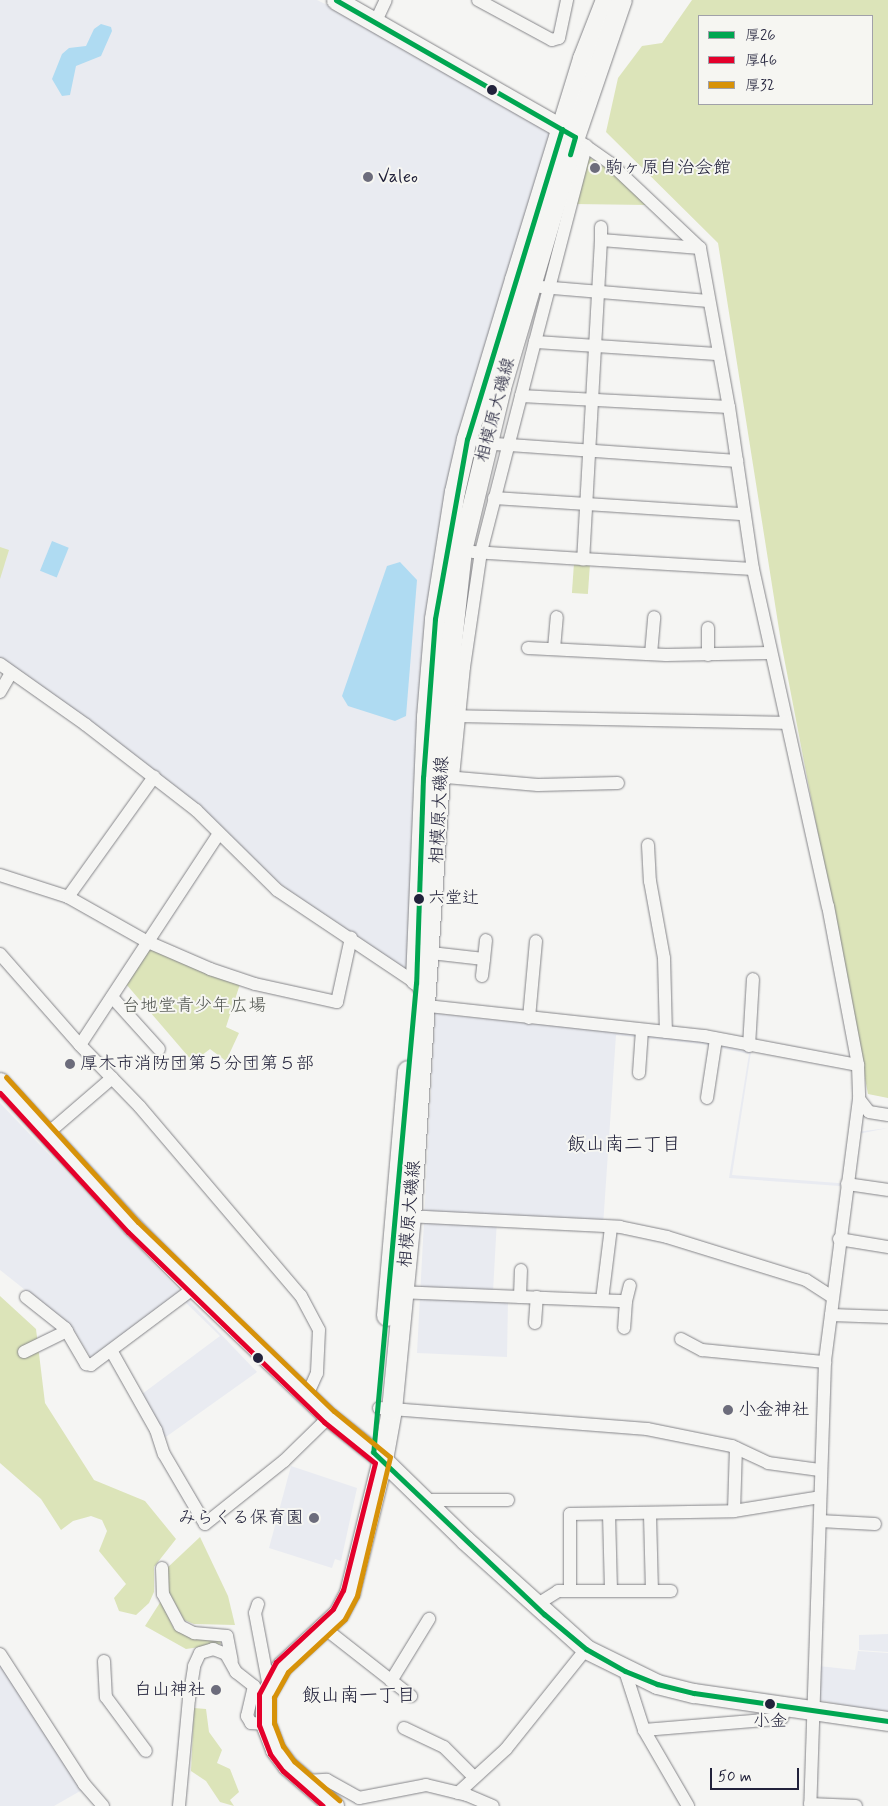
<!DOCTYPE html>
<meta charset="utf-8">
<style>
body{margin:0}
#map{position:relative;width:888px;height:1806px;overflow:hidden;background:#f5f5f3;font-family:Mynerve,"Klee One",sans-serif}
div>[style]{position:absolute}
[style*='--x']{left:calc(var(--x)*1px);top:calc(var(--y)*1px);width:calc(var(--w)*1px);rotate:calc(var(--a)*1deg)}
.built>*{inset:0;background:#e9ebf1}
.green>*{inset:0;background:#dce4b9;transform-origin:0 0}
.water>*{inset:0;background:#afdbf2;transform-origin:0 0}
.roads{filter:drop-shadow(0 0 1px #858589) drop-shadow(0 0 1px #858589)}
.street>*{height:12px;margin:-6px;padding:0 6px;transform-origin:6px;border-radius:6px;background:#f5f5f3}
.secondary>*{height:19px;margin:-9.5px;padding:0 9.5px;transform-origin:9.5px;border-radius:9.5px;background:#f5f5f3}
.primary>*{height:20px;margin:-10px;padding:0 10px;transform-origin:10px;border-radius:10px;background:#f5f5f3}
.bus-1>*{height:5px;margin:-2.5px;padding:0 2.5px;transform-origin:2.5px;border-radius:2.5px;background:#00a651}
.bus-2>*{height:5px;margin:-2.5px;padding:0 2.5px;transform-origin:2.5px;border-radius:2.5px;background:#e4002b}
.bus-3>*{height:5px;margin:-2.5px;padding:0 2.5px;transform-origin:2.5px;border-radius:2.5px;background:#d79209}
.dots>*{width:14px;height:14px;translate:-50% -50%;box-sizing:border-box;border:2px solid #f6f6f2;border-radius:50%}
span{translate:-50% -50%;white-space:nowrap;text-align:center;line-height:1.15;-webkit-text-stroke:4px #f6f6f2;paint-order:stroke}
.bus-label{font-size:17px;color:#22223b}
.left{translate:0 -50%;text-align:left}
.poi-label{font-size:18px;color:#22223b}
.right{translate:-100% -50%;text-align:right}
.street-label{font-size:18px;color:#22223b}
.park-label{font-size:18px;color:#545853}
.neighbourhood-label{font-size:19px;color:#22223b}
.legend{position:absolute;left:698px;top:15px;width:175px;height:90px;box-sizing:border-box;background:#f6f6f2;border:1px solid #a1a1a9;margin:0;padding:6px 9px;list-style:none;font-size:15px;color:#22223b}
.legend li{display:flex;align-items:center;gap:10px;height:25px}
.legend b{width:25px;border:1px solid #a1a1a9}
.scale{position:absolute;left:710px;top:1768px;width:89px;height:22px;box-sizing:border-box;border:2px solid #22223b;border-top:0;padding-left:6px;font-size:15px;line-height:18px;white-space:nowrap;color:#22223b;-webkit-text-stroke:4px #f6f6f2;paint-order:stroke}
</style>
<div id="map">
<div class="built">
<div style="clip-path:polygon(0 0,317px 0,374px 28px,555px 133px,439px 549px,409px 967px,440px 1014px,704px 1041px,751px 1052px,732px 1175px,851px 1184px,856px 1132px,888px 1128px,858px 1134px,854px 1187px,729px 1178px,749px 1054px,702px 1044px,616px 1035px,603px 1226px,497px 1219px,493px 1292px,508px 1300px,507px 1357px,417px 1353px,435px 1015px,400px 967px,287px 889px,0 659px)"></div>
<div style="clip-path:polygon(0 1103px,257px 1372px,163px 1439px,142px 1394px,220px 1336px,180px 1297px,92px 1360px,72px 1327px,0 1270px)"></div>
<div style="clip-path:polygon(291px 1466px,357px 1488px,341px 1561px,335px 1559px,332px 1568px,269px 1548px)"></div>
<div style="clip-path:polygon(888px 1634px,888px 1652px,859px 1650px,859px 1635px)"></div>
<div style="clip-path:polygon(858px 1651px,888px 1653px,888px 1714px,819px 1700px,819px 1666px,855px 1670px)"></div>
<div style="clip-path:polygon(0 1662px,82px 1790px,54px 1806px,0 1806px)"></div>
</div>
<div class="green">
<div style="clip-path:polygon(evenodd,692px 0,888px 0,888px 1098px,868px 1094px,781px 642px,718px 243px,606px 132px,618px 78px,642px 46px,662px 43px,692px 0,699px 16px,872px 16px,872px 104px,699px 104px,699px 16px)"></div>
<div style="clip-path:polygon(586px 155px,610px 170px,648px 205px,574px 204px)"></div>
<div style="clip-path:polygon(0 547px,9px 550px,0 579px)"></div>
<div style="left:574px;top:563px;width:16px;height:30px;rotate:4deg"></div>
<div style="clip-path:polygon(153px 949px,240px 984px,226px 1027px,239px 1033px,226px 1061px,210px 1049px,193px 1062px,126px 984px,147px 951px)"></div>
<div style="clip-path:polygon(0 1296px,36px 1329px,45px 1403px,94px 1480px,145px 1501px,176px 1539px,154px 1567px,154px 1592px,149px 1603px,136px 1615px,119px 1611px,114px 1598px,126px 1584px,99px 1551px,107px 1531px,102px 1520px,91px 1516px,73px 1521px,61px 1530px,41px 1499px,0 1463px)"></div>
<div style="clip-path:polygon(200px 1537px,228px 1596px,235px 1625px,194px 1624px,184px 1620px,167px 1589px,166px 1569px)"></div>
<div style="clip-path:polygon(161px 1601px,174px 1629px,193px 1636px,219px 1637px,221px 1644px,186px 1649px,145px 1626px)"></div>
<div style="clip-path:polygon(194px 1708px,206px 1709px,209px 1732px,222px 1750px,217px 1763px,230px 1769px,239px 1792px,230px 1800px,234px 1806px,220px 1802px,206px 1781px,191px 1771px)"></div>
</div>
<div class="water">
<div style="clip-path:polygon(101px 24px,111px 27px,112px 31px,101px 56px,76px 66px,70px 95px,62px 96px,52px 79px,62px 54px,69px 48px,86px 46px,94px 29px)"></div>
<div style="left:52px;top:541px;width:18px;height:32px;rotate:22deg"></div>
<div style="clip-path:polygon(400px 562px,417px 580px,406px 716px,395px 721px,348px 706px,342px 696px,387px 566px)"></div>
</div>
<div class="roads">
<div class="street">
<div style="--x:478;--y:0;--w:84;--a:28.4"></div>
<div style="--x:552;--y:40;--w:7;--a:-16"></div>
<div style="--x:559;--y:38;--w:39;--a:-78"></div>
<div style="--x:376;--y:21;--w:23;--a:-65"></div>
<div style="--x:570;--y:135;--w:49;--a:35"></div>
<div style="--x:610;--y:163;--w:124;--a:43.4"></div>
<div style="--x:700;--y:248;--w:162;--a:79.7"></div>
<div style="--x:729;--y:407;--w:164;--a:81.6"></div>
<div style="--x:753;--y:569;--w:345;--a:77.5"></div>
<div style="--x:828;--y:906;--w:162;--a:79.3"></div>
<div style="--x:858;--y:1065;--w:34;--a:88"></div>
<div style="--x:859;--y:1099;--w:265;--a:97.4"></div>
<div style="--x:825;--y:1362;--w:442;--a:91.9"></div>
<div style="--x:810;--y:1804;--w:46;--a:2.5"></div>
<div style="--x:601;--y:240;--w:13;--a:-90"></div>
<div style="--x:700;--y:248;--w:99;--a:-175.4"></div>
<div style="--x:601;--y:240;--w:320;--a:93.2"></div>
<div style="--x:583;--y:559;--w:170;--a:3.4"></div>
<div style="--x:541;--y:287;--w:168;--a:4.8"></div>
<div style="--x:535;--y:342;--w:203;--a:-75.4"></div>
<div style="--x:521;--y:396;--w:208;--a:3"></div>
<div style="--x:481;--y:443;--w:257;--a:4"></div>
<div style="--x:494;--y:498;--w:251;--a:3.7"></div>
<div style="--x:473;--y:552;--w:110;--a:3.6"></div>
<div style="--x:708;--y:628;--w:27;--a:90"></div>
<div style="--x:528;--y:648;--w:138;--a:2.9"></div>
<div style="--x:666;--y:655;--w:103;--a:-1.1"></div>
<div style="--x:554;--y:649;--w:32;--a:-85"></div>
<div style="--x:651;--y:654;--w:37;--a:-85"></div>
<div style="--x:0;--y:664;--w:105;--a:35.3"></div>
<div style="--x:86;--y:725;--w:139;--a:37.7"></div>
<div style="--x:196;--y:810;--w:114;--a:44.6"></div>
<div style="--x:277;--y:890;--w:167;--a:33.8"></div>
<div style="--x:416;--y:983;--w:26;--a:62"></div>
<div style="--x:428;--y:1006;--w:278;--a:6.2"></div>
<div style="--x:704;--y:1036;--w:157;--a:10.7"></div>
<div style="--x:0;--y:692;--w:22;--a:-60"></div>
<div style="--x:452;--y:716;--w:334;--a:1.2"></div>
<div style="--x:446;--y:777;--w:92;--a:5"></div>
<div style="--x:538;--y:785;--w:80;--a:-1.4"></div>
<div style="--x:453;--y:777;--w:111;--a:-84.3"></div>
<div style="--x:464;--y:667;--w:116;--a:-81.6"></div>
<div style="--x:481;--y:552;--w:217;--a:-75.6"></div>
<div style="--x:535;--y:342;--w:183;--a:3.8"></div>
<div style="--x:648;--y:845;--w:36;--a:87"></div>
<div style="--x:650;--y:881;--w:78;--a:79.7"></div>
<div style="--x:664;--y:958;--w:74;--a:88.5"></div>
<div style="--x:0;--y:875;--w:71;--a:17.9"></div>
<div style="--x:68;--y:897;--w:92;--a:29.4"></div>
<div style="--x:148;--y:942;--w:68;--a:23.5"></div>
<div style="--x:210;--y:969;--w:47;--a:18.4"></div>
<div style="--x:255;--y:984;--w:84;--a:12.4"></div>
<div style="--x:337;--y:1002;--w:66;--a:-77.7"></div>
<div style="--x:68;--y:897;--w:148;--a:-54.4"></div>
<div style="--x:431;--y:953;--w:53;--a:6.5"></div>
<div style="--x:484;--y:959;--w:19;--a:-84"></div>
<div style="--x:0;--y:954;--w:121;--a:48.7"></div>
<div style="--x:80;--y:1045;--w:86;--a:45.9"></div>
<div style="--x:140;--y:1107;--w:248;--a:49.6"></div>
<div style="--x:301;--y:1296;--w:38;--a:62"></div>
<div style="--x:319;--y:1330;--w:43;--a:92.7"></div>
<div style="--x:317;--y:1373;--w:24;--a:114"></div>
<div style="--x:482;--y:976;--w:17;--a:-83"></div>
<div style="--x:112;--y:997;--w:70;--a:47.9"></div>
<div style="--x:529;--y:1018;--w:77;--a:-84.8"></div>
<div style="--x:80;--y:1045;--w:251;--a:-56.7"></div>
<div style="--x:749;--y:1046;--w:67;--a:-86.6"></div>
<div style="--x:639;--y:1073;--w:43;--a:-86"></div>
<div style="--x:707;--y:1098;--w:60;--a:-81.3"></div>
<div style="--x:859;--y:1099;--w:16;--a:52"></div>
<div style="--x:869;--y:1112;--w:19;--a:9"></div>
<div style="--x:47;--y:1134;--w:86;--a:-40.7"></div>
<div style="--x:847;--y:1184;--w:41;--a:8.3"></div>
<div style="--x:406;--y:1216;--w:214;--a:2.9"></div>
<div style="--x:620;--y:1227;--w:48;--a:12"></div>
<div style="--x:667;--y:1237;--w:145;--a:17.2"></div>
<div style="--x:806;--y:1280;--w:30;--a:33"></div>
<div style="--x:839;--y:1239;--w:50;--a:9.3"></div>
<div style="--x:397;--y:1292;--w:229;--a:2.3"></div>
<div style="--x:626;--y:1301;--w:27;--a:94"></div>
<div style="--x:26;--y:1297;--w:50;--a:38.5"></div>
<div style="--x:65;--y:1328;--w:42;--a:59.7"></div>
<div style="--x:86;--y:1364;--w:5;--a:11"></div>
<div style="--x:91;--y:1365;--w:129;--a:-36.8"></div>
<div style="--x:520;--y:1297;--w:27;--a:-88"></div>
<div style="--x:602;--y:1300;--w:73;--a:-82.9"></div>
<div style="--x:626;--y:1301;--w:16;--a:-76"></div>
<div style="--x:831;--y:1315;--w:57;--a:2"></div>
<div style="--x:535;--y:1323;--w:26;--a:-86"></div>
<div style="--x:681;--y:1339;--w:24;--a:28"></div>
<div style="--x:702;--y:1350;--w:124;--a:5.6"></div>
<div style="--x:24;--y:1352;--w:48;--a:-26"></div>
<div style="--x:112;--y:1352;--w:90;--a:60.6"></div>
<div style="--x:156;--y:1430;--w:25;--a:72"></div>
<div style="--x:164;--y:1454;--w:81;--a:59.6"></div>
<div style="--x:205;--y:1524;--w:101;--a:-38.6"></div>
<div style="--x:284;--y:1461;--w:63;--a:-44.4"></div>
<div style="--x:379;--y:1408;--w:269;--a:4.5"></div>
<div style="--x:647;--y:1429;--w:87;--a:11.3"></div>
<div style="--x:732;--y:1446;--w:40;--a:25"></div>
<div style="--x:768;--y:1463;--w:52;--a:7.7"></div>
<div style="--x:423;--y:1500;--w:85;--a:0"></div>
<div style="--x:734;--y:1511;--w:87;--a:-9.2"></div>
<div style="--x:609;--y:1514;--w:76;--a:88.5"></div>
<div style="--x:650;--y:1515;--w:75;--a:88.5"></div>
<div style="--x:820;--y:1521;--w:55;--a:3.1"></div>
<div style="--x:162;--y:1568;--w:26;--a:88"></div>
<div style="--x:163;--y:1594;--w:36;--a:62"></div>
<div style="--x:180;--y:1626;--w:16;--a:27"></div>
<div style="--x:194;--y:1633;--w:33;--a:5"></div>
<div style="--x:227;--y:1636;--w:25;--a:79"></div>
<div style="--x:570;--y:1591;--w:77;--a:-90"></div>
<div style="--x:570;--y:1514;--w:164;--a:-1"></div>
<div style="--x:734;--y:1511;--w:63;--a:-88.2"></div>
<div style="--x:258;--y:1604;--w:9;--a:108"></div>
<div style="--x:255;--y:1613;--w:75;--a:79.3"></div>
<div style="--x:536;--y:1605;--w:26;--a:-32"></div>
<div style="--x:558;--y:1591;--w:113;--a:0"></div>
<div style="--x:323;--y:1627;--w:112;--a:38.1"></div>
<div style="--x:0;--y:1654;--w:155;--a:57.1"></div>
<div style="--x:84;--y:1784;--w:29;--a:49"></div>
<div style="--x:104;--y:1661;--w:36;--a:87"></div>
<div style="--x:106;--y:1697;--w:67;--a:53.5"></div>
<div style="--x:625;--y:1671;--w:62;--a:72.1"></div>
<div style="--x:644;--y:1730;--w:88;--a:59.9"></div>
<div style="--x:391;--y:1681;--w:73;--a:-58.5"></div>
<div style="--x:404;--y:1728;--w:44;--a:25.4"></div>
<div style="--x:444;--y:1747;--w:42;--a:45"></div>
<div style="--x:644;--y:1730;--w:133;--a:-4.7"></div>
<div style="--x:777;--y:1719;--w:5;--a:-11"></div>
<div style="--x:782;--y:1718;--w:12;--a:-70"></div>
<div style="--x:305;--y:1781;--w:22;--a:-3"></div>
<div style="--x:327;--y:1780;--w:37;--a:29"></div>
<div style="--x:359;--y:1798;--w:68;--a:-11"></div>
<div style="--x:426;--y:1785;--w:42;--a:13.7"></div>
<div style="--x:467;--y:1795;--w:28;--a:23"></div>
<div style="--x:458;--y:1793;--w:65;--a:-42.5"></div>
<div style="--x:506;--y:1749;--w:128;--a:-51.3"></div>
<div style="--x:179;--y:1806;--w:107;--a:-84.7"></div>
<div style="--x:189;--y:1699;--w:33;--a:-81"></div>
<div style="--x:194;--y:1666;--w:14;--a:-65"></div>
<div style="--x:200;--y:1653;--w:14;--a:-17"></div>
<div style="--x:213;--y:1649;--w:14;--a:21"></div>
<div style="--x:226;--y:1654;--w:21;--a:61"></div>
<div style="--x:236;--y:1672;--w:23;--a:38"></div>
<div style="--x:254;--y:1686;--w:31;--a:103"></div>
<div style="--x:247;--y:1716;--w:8;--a:60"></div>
<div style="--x:251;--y:1723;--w:15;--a:4"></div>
</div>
<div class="secondary">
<div style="--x:336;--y:0;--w:260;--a:29.7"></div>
<div style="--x:0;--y:1082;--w:197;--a:47.5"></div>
<div style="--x:133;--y:1227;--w:86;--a:45"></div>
<div style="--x:194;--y:1288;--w:187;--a:43.7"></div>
<div style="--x:329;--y:1417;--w:69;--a:38.5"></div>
<div style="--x:383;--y:1460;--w:115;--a:44.3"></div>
<div style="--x:465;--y:1540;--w:163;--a:42"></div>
<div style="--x:586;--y:1649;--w:79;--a:26.2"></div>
<div style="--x:657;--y:1684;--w:38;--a:14"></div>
<div style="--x:694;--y:1693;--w:196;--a:8.2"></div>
</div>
<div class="primary">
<div style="--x:416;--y:980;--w:263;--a:-87.6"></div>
<div style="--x:427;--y:717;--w:98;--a:-85.3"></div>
<div style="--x:435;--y:619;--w:129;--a:-81.1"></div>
<div style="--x:455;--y:492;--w:54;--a:-77.2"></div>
<div style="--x:467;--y:439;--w:166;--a:-73.2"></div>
<div style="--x:515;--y:280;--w:231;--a:-72.9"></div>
<div style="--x:583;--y:59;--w:63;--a:-68.7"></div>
<div style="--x:387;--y:1316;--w:246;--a:-85.1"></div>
<div style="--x:334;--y:1806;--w:61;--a:-139"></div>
<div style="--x:288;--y:1766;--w:20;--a:-127"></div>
<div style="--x:276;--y:1750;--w:28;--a:-111"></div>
<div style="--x:266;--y:1724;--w:29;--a:-90"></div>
<div style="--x:266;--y:1695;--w:32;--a:-60"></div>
<div style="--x:282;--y:1667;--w:78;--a:-42.9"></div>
<div style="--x:339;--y:1614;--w:24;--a:-62"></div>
<div style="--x:350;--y:1593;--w:137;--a:-76.1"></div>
<div style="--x:383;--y:1460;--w:51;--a:-79.8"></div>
<div style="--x:392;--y:1410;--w:194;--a:-84.4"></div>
<div style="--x:411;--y:1217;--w:502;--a:-86.23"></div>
<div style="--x:444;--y:716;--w:166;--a:-83.8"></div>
<div style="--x:462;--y:551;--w:168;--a:-76.5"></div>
<div style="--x:501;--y:388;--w:262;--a:-73.6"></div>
<div style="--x:575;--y:137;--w:145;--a:-71.1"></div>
</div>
</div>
<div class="bus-1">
<div style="--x:336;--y:0;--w:275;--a:29.8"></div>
<div style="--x:575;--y:137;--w:18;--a:106"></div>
<div style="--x:562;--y:129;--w:324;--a:107"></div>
<div style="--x:467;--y:439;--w:183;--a:100.1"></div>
<div style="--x:435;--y:619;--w:158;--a:94.3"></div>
<div style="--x:423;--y:777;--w:206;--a:91.9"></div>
<div style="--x:416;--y:983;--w:471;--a:95.2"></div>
<div style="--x:373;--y:1452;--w:236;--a:43.5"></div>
<div style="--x:544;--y:1614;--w:55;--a:39.8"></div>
<div style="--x:586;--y:1649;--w:45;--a:29.4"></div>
<div style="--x:625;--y:1671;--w:35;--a:22"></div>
<div style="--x:657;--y:1684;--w:38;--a:14"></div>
<div style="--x:694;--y:1693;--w:196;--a:8.2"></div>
</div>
<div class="bus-2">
<div style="--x:0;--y:1093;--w:189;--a:47.4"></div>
<div style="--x:128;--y:1232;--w:273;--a:44.1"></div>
<div style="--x:324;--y:1422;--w:65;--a:38.8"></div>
<div style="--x:375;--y:1463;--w:131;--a:104.1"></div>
<div style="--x:343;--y:1590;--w:21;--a:118"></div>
<div style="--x:333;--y:1609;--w:78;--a:137.1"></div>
<div style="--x:276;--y:1662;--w:36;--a:118"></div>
<div style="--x:259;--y:1694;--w:31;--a:90"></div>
<div style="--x:259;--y:1725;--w:31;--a:69"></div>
<div style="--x:270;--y:1754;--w:21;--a:53"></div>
<div style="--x:283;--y:1771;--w:53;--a:41.2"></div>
</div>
<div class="bus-3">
<div style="--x:6;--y:1077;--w:196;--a:47.7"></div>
<div style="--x:138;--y:1222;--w:272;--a:44"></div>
<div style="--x:334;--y:1411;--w:72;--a:39.4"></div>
<div style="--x:390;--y:1457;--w:143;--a:103.4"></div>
<div style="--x:357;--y:1596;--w:26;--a:118"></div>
<div style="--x:345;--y:1619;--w:78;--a:137.1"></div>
<div style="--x:288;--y:1672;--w:29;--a:119"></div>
<div style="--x:274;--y:1697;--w:26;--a:90"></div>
<div style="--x:274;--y:1723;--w:25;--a:69"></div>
<div style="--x:283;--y:1746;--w:19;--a:54"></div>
<div style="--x:294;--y:1761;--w:60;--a:40.9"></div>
</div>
<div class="dots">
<div style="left:492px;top:90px;background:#22223b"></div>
<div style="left:595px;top:168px;background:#6c6c7b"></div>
<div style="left:368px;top:177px;background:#6c6c7b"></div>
<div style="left:419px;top:899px;background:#22223b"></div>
<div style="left:70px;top:1064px;background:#6c6c7b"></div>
<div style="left:258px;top:1358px;background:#22223b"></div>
<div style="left:728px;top:1410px;background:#6c6c7b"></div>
<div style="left:314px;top:1518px;background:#6c6c7b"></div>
<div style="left:216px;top:1690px;background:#6c6c7b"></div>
<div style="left:770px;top:1704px;background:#22223b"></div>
</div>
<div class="bus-label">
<span class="left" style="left:428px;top:899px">六堂辻</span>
<span style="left:770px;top:1722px">小金</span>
</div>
<div class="poi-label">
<span class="left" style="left:605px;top:168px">駒ヶ原自治会館</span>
<span class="left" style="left:378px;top:177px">Valeo</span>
<span class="left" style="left:80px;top:1064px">厚木市消防団第５分団第５部</span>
<span class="left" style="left:738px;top:1410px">小金神社</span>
<span class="right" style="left:304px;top:1518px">みらくる保育園</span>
<span class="right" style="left:206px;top:1690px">白山神社</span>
</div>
<div class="street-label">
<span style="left:496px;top:410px;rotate:-75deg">相模原大磯線</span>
<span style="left:440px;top:810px;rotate:-87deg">相模原大磯線</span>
<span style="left:410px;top:1214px;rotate:-85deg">相模原大磯線</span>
</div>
<div class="park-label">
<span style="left:194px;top:1006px">台地堂青少年広場</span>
</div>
<div class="neighbourhood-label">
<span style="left:624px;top:1145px">飯山南二丁目</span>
<span style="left:359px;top:1696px">飯山南一丁目</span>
</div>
<ul class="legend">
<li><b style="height:6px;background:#00a651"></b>厚26</li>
<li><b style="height:6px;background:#e4002b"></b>厚46</li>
<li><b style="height:6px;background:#d79209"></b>厚32</li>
</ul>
<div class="scale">50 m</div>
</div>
